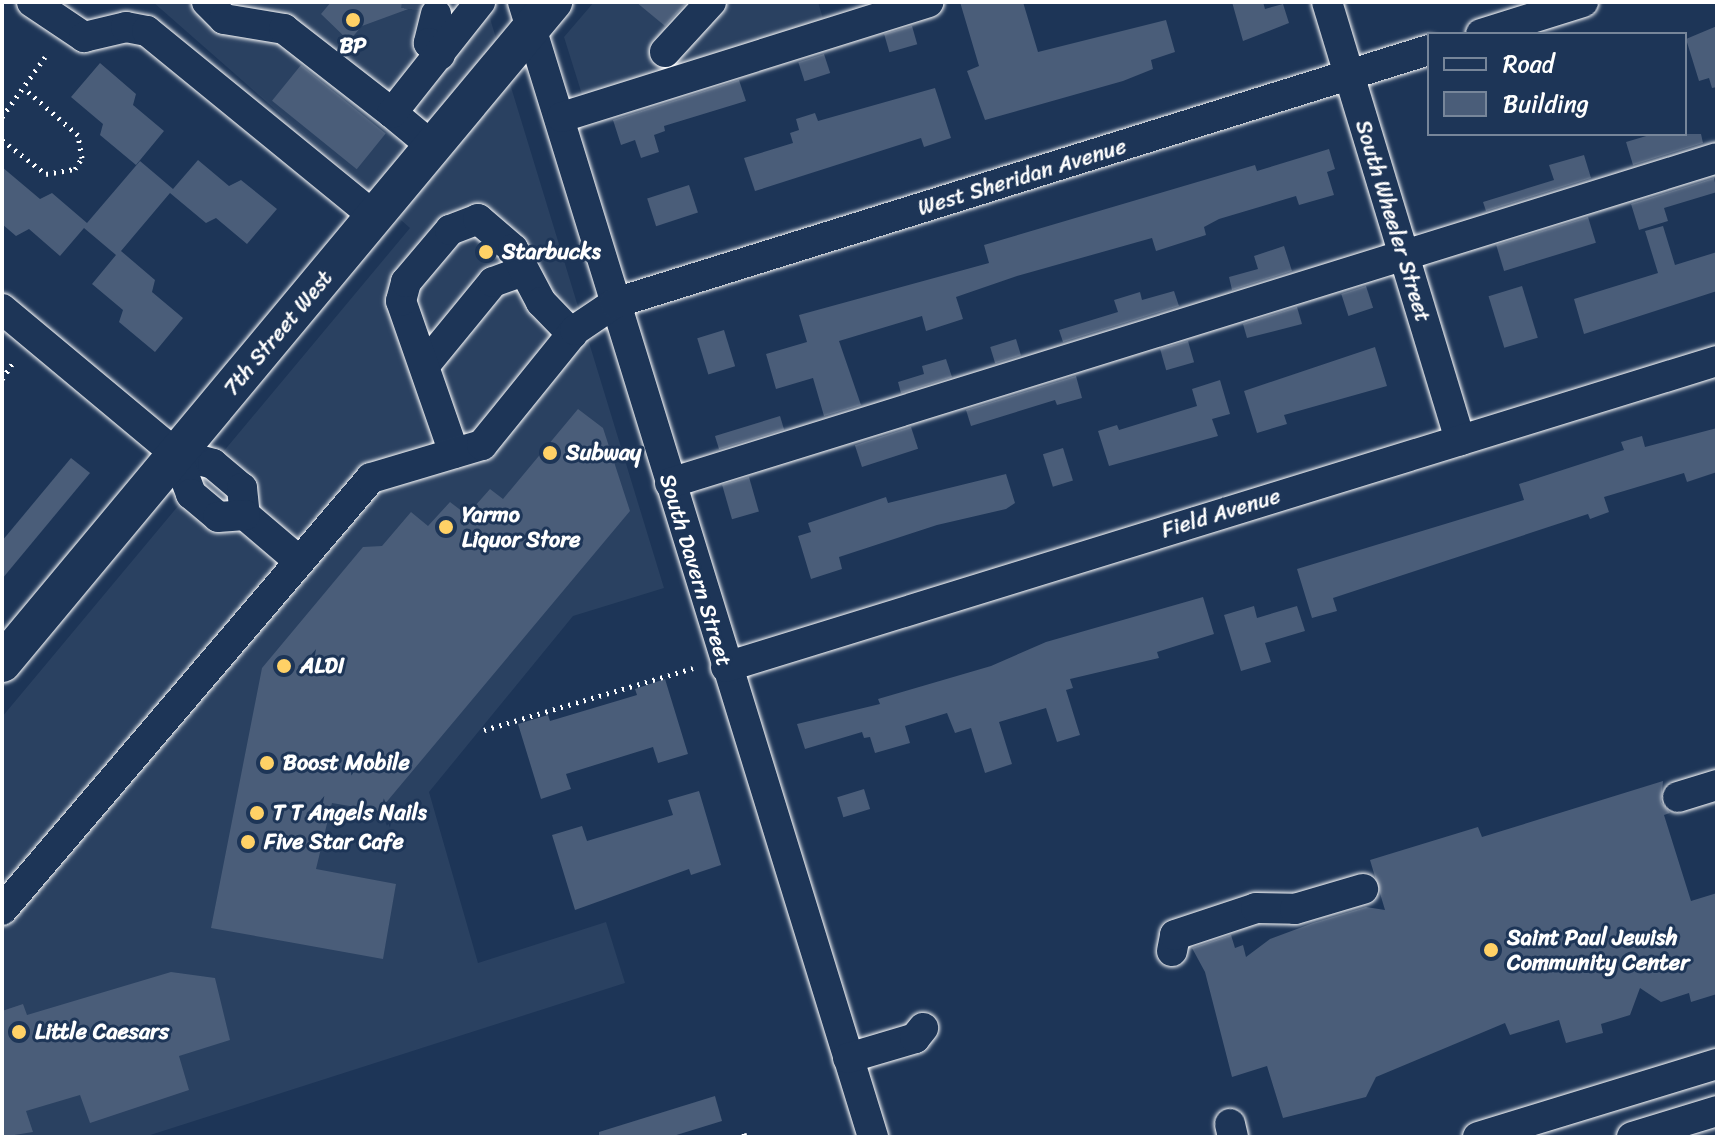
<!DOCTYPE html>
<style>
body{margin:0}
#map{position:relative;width:1719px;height:1139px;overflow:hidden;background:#1d3557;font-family:Sriracha,sans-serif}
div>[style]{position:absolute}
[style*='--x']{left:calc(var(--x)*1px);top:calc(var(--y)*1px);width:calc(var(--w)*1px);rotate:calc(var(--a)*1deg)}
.built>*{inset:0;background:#2a4161}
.building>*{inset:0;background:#4a5d79;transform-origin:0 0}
.minor-tunnel>*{height:30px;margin-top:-15px;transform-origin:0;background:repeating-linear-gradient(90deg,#344968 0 30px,transparent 0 45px)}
.path>*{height:5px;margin-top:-2.5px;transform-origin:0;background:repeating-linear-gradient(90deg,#fff 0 2px,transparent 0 8px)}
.roads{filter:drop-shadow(0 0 2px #fff) drop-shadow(0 0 2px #fff)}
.minor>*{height:30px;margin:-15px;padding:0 15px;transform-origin:15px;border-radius:15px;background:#1d3557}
.major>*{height:38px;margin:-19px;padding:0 19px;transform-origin:19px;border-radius:19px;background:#1d3557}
.dots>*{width:22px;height:22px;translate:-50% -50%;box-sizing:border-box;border:4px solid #1d3557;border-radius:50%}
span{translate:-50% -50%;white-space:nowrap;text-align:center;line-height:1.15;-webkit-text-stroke:6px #1d3557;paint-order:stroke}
.poi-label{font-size:22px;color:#fff;font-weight:700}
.left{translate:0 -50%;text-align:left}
.street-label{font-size:22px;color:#fff}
.frame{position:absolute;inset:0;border:4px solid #fff;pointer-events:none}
.legend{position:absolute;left:1427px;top:32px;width:260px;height:104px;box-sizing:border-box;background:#1d3557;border:2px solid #77869a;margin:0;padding:10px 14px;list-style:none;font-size:24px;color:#fff}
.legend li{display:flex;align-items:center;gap:16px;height:40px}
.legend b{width:40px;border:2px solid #77869a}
</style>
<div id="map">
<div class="built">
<div style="clip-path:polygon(153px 2px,485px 2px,664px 588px,573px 616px,429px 792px,478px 963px,606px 922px,625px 983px,144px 1137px,2px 1137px,2px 717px,410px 228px)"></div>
<div style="clip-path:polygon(594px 2px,818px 2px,825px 25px,584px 101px,564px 37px)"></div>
</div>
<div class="building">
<div style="clip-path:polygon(331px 2px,421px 2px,422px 4px,362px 26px,349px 41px,321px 14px)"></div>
<div style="clip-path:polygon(636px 2px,687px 2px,665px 26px)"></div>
<div style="clip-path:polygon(960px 2px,1023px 2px,1038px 52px,1166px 20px,1175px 52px,1151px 60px,1153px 69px,1123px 81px,985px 120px,967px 71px,979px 66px)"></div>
<div style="clip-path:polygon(1232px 2px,1263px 2px,1265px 9px,1283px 4px,1289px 23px,1243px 41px)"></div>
<div style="left:912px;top:26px;width:19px;height:29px;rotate:74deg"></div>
<div style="clip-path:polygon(1717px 26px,1717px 87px,1712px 88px,1709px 78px,1699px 81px,1686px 39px)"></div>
<div style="left:824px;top:54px;width:20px;height:27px;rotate:72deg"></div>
<div style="clip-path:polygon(100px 63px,136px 94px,133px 105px,164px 131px,136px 165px,100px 135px,103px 124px,71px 97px)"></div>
<div style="left:301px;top:65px;width:109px;height:46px;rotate:39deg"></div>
<div style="clip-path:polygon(739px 80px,746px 101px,664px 126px,665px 131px,654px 135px,659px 152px,641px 158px,635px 140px,621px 145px,613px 120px)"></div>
<div style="clip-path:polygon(935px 88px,951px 138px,924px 147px,921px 138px,755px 191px,744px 158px,793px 143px,790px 133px,799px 130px,796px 119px,815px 113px,818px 121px)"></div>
<div style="clip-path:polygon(1653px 134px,1701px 134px,1703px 143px,1633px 165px,1626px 142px)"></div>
<div style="clip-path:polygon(1329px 149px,1335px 169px,1327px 172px,1334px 195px,1299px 205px,1296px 196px,1219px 219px,1204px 227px,1206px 235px,1156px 251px,1152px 238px,1017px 276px,956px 297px,963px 319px,926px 331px,922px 316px,839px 341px,861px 405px,824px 416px,813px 378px,776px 389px,766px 354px,807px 342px,799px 315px,989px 263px,984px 245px,1255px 165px,1257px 171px)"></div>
<div style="clip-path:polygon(1584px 155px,1591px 178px,1486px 211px,1483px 202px,1554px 180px,1549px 165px)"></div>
<div style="clip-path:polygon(198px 160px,229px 186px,241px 180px,277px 209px,247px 244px,216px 218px,206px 223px,170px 193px,121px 251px,155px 280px,152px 292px,183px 318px,155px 352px,119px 322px,123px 310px,92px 284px,116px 255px,84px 228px,60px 256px,29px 229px,16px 236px,2px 224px,2px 167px,40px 199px,52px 193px,87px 223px,140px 161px,173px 189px)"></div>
<div style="clip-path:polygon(1714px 178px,1717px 192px,1664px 208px,1668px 221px,1639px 230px,1631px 204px)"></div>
<div style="left:689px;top:185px;width:29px;height:44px;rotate:72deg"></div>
<div style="left:1588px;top:217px;width:27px;height:96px;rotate:73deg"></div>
<div style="clip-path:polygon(1663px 226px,1675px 265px,1717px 252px,1717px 291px,1584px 334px,1574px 299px,1658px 273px,1645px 231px)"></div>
<div style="clip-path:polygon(1284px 246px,1292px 271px,1232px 290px,1229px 277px,1258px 269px,1254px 256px)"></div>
<div style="left:1366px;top:286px;width:23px;height:26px;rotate:72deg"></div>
<div style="left:1522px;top:286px;width:54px;height:35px;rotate:73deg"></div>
<div style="clip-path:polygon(1174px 291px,1179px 306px,1063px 342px,1059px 330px,1118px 312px,1114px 300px,1140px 292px,1142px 300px)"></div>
<div style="clip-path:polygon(1297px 307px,1302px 324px,1247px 338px,1243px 324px)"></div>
<div style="left:724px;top:330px;width:38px;height:28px;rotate:73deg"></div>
<div style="left:1016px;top:339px;width:17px;height:27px;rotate:73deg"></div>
<div style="left:1188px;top:341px;width:22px;height:29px;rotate:74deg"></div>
<div style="clip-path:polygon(1375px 347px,1387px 386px,1284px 415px,1287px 424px,1257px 433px,1244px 391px)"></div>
<div style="clip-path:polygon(946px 359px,952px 377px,901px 393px,898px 382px,924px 374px,922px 366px)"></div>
<div style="clip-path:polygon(1076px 376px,1082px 398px,1057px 405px,1055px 400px,971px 426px,966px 410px)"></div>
<div style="clip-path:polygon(1220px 380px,1230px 414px,1212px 419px,1218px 436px,1109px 466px,1098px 431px,1117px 425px,1119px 430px,1197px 406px,1192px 389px)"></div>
<div style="clip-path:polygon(578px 409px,603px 428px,630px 511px,379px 811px,332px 803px,316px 869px,396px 884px,383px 959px,211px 928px,262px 668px,363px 547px,382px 546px,411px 512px,428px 526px,450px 502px,467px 515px,490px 489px,503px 499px)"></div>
<div style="left:780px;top:416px;width:14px;height:68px;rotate:73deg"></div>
<div style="left:911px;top:427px;width:23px;height:59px;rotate:72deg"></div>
<div style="clip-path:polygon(1717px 428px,1717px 472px,1687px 482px,1684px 473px,1604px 497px,1609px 512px,1590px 519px,1588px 514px,1333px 598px,1337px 611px,1312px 618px,1297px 569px,1524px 500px,1519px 484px,1624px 450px,1621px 442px,1642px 436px,1645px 447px)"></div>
<div style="left:1063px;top:448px;width:34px;height:21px;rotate:73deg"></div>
<div style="clip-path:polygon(71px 458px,90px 473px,2px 579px,2px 541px)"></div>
<div style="clip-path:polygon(1006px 474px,1015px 503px,1006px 509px,937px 525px,839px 557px,842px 569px,811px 579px,798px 536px,811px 532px,808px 523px,886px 497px,888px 503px)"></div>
<div style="left:749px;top:477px;width:36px;height:28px;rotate:74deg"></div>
<div style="clip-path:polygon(1203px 597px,1214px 634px,1157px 652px,1159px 658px,1070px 679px,1073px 688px,1066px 690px,1080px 735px,1057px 742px,1046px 708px,999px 722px,1012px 764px,985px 773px,971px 728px,955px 733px,947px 713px,905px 726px,910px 743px,875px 753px,870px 737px,864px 738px,862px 732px,805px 749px,797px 724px,880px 704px,878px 699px,991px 666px,1046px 642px)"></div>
<div style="clip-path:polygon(1254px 606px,1257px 618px,1297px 606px,1305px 631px,1265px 643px,1271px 662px,1241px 671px,1224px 615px)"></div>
<div style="clip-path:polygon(665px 679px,688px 754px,658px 763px,653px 747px,566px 774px,571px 789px,541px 799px,518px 724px,548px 715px,550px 721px,637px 695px,635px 689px)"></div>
<div style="clip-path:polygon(1663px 781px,1661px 802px,1670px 813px,1664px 815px,1691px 901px,1717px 893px,1717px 994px,1691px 1002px,1689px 993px,1661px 1002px,1640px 988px,1630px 1015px,1601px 1024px,1603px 1033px,1566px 1043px,1559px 1020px,1510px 1035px,1505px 1023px,1376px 1077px,1366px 1097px,1283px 1118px,1267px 1066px,1232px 1077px,1205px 972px,1192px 948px,1231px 935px,1235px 948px,1243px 945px,1246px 957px,1270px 939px,1313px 923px,1366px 907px,1385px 910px,1370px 860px,1478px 827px,1482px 837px)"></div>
<div style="left:864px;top:789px;width:21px;height:28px;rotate:73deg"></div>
<div style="clip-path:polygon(699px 791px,721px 865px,691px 875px,689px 869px,575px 910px,552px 835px,582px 826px,587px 841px,673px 815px,668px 800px)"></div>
<div style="clip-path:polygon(171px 972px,215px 978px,230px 1040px,179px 1056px,189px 1090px,90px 1123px,80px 1095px,26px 1111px,33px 1132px,2px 1137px,2px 1011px,23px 1004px,27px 1015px)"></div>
<div style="clip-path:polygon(715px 1096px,722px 1121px,670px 1137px,599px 1137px,599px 1132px)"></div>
</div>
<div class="minor-tunnel">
<div style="--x:416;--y:10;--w:8;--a:-83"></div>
</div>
<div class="path">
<div style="--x:2;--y:117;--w:74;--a:-54.4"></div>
<div style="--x:2;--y:140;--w:56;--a:37.7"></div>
<div style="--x:46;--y:174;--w:29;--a:-10"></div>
<div style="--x:75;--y:169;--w:13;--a:-58"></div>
<div style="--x:82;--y:158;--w:23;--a:-100"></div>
<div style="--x:78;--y:135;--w:70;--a:-139"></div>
<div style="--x:2;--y:379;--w:23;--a:-56"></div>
<div style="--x:484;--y:730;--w:218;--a:-16.5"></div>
<div style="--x:744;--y:1133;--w:4;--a:76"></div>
</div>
<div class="roads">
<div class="minor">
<div style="--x:32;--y:2;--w:63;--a:33.9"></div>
<div style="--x:84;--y:37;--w:43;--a:-13.4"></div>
<div style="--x:126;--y:27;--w:21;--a:11"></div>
<div style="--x:147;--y:31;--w:296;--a:39.2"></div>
<div style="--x:207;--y:2;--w:24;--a:45"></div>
<div style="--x:224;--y:19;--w:61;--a:9.5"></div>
<div style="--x:284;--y:29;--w:137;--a:37.9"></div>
<div style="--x:523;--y:2;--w:1188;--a:72.86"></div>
<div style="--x:1327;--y:2;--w:458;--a:73.1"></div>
<div style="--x:436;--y:14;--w:30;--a:104"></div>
<div style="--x:429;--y:43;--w:16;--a:47"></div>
<div style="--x:1481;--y:34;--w:107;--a:-17.4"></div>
<div style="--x:665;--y:52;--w:68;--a:-47.4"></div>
<div style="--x:562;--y:117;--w:384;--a:-17.4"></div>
<div style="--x:433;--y:147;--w:53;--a:-140.3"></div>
<div style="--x:392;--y:113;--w:142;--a:-51.6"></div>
<div style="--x:2;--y:309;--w:226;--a:39.8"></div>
<div style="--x:176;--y:454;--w:38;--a:15"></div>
<div style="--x:213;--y:464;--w:38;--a:40"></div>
<div style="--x:242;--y:488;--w:27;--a:84"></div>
<div style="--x:245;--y:515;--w:71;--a:40.4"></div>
<div style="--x:425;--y:365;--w:107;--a:-50.7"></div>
<div style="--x:493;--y:282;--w:32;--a:-20"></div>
<div style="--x:454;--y:453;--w:161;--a:-109.2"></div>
<div style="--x:401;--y:301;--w:20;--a:-75"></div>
<div style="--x:406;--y:282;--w:68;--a:-49.8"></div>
<div style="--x:450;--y:230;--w:30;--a:-21"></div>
<div style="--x:478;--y:219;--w:46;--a:40.6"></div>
<div style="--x:513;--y:249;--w:60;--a:62.2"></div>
<div style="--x:541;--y:302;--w:45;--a:45.9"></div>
<div style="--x:176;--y:454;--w:43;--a:69.4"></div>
<div style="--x:191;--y:494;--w:35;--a:40"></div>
<div style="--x:218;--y:517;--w:27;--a:-4"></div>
<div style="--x:670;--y:483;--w:1096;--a:-17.24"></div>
<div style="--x:726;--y:667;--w:1037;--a:-17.16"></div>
<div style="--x:1678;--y:797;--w:41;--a:-17.1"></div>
<div style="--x:2;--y:910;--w:568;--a:-49.5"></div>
<div style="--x:371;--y:478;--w:116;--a:-16.6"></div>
<div style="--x:482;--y:445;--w:148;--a:-51"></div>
<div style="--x:575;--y:330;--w:48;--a:-34"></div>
<div style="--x:615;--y:303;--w:852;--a:-17.27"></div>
<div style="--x:1172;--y:951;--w:16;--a:-79"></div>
<div style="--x:1175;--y:935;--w:85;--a:-18.4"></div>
<div style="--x:1256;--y:908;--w:39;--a:1"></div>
<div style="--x:1295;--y:909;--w:71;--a:-16.4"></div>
<div style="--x:848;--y:1058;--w:70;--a:-16.6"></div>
<div style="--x:915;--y:1038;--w:13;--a:-51"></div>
<div style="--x:1230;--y:1124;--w:13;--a:77"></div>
<div style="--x:1478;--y:1137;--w:250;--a:-17"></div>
<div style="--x:1632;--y:1137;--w:89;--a:-17"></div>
</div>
<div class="major">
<div style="--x:2;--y:663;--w:861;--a:-50.19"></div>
</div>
</div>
<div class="dots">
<div style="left:353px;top:20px;background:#ffd166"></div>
<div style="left:486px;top:252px;background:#ffd166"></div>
<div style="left:550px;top:453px;background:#ffd166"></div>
<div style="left:446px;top:527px;background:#ffd166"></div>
<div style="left:284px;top:666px;background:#ffd166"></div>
<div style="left:267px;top:763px;background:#ffd166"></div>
<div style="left:257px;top:813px;background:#ffd166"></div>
<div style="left:248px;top:842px;background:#ffd166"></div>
<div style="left:1491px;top:950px;background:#ffd166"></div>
<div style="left:19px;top:1032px;background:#ffd166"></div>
</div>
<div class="poi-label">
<span style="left:353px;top:46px">BP</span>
<span class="left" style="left:502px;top:252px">Starbucks</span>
<span class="left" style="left:566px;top:453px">Subway</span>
<span class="left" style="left:462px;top:527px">Yarmo<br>Liquor Store</span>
<span class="left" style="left:300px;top:666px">ALDI</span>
<span class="left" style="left:283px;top:763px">Boost Mobile</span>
<span class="left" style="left:273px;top:813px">T T Angels Nails</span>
<span class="left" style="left:264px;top:842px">Five Star Cafe</span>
<span class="left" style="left:1507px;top:950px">Saint Paul Jewish<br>Community Center</span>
<span class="left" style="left:35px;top:1032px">Little Caesars</span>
</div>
<div class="street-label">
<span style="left:1022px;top:177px;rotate:-17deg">West Sheridan Avenue</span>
<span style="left:1393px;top:221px;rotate:73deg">South Wheeler Street</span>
<span style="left:278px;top:333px;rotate:-50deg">7th Street West</span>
<span style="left:1221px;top:513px;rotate:-17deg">Field Avenue</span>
<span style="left:696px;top:570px;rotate:73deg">South Davern Street</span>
</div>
<div class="frame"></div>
<ul class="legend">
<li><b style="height:10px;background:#1d3557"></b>Road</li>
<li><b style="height:22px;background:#4a5d79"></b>Building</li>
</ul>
</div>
